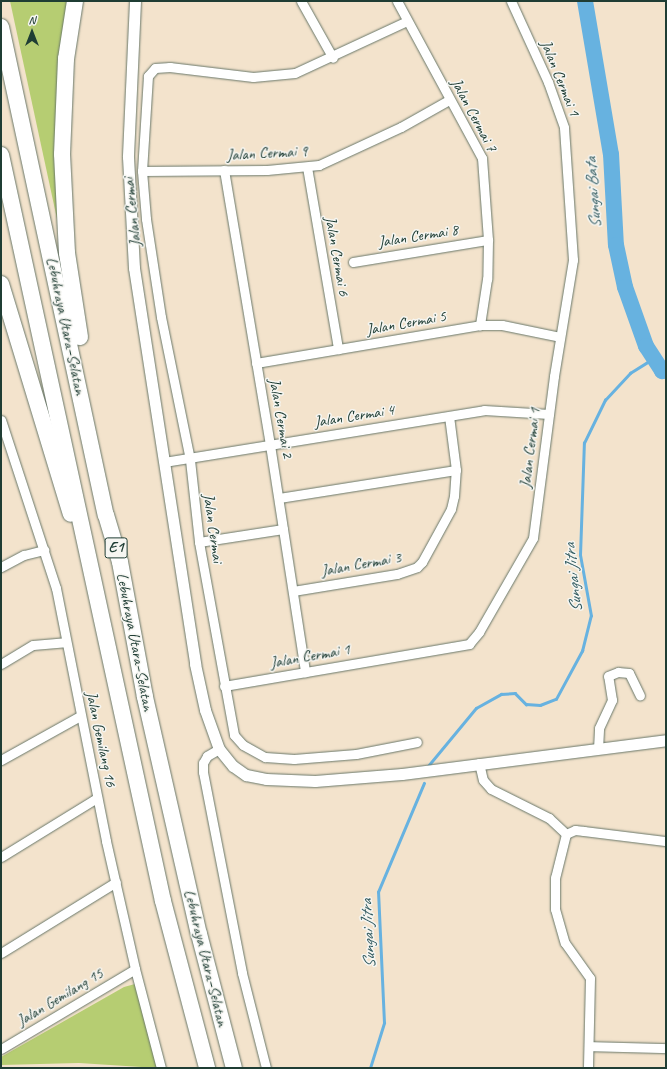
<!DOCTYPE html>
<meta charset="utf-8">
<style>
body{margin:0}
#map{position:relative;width:667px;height:1069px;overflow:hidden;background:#f3e3cc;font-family:Caveat,sans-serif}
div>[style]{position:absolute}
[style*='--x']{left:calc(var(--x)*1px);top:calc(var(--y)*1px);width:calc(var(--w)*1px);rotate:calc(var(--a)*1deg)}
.green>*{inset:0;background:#b6cd72}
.stream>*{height:2.5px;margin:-1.25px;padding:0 1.25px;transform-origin:1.25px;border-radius:1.25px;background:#67b2e0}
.river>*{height:16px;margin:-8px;padding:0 8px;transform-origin:8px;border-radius:8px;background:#67b2e0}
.roads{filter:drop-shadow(0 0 1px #697769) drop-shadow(0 0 1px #697769)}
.minor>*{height:9px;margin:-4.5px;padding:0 4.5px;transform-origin:4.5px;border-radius:4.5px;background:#fff}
.tertiary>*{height:11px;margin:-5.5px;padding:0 5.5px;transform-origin:5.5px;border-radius:5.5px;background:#fff}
.motorway>*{height:16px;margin:-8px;padding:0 8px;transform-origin:8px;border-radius:8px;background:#fff}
span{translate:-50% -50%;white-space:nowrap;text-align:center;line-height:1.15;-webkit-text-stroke:3px #f6f6f2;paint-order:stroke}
.shield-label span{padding:1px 3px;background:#f6f6f2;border:1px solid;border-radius:3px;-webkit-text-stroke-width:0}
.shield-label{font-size:15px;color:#1f3d34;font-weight:700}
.street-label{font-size:16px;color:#1f3d34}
.water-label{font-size:17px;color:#315a5f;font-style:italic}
.frame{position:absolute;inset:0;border:2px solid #1f3d34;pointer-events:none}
.north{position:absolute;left:12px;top:12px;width:40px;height:40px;-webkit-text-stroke:3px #f6f6f2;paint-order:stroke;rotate:0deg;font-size:11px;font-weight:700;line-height:16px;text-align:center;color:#1f3d34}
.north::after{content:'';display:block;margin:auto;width:14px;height:18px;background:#1f3d34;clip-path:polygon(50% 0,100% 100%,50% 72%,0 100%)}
</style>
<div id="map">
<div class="green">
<div style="clip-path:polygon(10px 1px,73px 1px,65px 256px)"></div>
<div style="clip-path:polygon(135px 984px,157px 1068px,79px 1063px,1px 1065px,1px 1057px,124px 987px)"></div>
</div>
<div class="stream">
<div style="--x:428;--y:766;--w:75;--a:-50.4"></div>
<div style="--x:476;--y:708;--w:29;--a:-29"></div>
<div style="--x:501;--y:694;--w:14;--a:-4"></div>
<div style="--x:515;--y:693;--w:16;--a:45"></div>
<div style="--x:526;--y:704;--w:14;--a:4"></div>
<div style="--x:540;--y:705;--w:17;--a:-21"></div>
<div style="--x:556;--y:699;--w:55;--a:-61.6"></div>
<div style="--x:582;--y:651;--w:36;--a:-76"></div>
<div style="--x:591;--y:616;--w:62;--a:-100.2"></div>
<div style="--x:580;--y:555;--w:112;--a:-88"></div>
<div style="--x:584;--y:443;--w:48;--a:-64"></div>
<div style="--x:605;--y:400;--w:37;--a:-47"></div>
<div style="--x:630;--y:373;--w:28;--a:-32"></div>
<div style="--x:370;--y:1068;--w:47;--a:-72.7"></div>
<div style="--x:384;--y:1023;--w:131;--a:-92.6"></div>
<div style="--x:378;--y:892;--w:118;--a:-67.1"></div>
</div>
<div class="river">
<div style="--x:585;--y:1;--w:155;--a:80.4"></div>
<div style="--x:611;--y:154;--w:91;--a:86.9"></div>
<div style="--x:616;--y:245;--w:43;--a:77.9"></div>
<div style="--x:625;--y:287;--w:63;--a:70.4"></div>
<div style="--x:646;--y:346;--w:30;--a:57"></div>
<div style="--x:662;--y:371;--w:4;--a:-14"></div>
</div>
<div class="roads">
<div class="minor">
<div style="--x:301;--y:1;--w:65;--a:60.7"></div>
<div style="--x:397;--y:1;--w:179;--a:61.6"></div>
<div style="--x:482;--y:158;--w:82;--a:85.8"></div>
<div style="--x:488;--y:240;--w:39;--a:91"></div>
<div style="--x:487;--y:279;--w:47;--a:98.7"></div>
<div style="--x:407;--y:21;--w:123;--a:155.1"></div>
<div style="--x:295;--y:73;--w:42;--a:174.6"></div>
<div style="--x:253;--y:77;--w:84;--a:-173.1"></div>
<div style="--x:170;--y:67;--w:15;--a:176"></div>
<div style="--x:155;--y:68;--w:11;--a:131"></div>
<div style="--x:148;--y:76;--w:95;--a:93.6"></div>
<div style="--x:142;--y:171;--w:48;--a:85.2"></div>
<div style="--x:146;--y:219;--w:99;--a:81.3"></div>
<div style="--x:161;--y:317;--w:146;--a:78.5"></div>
<div style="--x:190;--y:460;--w:82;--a:83.7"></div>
<div style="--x:199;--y:542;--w:196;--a:79.7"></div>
<div style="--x:234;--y:735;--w:13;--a:48"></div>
<div style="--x:243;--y:745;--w:25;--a:29"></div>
<div style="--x:265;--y:757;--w:29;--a:4"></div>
<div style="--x:294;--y:759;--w:62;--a:-4.6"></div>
<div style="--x:356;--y:754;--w:62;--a:-11.1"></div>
<div style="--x:307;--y:167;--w:185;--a:80.3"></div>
<div style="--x:224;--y:170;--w:279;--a:80.5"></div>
<div style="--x:270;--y:445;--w:230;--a:81.2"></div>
<div style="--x:142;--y:171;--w:125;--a:-0.5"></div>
<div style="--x:267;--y:170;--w:52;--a:-5.5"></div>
<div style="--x:319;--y:165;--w:90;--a:-24.9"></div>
<div style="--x:401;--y:127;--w:55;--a:-29.4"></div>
<div style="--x:353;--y:262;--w:137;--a:-9.3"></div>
<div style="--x:256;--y:363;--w:227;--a:-9.6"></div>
<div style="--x:480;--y:325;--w:22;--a:0"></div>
<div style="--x:502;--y:325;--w:59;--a:11.7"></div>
<div style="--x:1;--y:420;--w:177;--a:71.9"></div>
<div style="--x:56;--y:588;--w:258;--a:78.8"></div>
<div style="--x:106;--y:841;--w:131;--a:77.2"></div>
<div style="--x:135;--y:969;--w:102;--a:75.3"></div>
<div style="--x:164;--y:462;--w:324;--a:-9.2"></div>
<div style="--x:484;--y:410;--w:65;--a:3.5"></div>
<div style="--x:279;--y:498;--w:179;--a:-9"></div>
<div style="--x:199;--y:542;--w:85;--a:-8.8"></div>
<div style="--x:1;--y:567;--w:26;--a:-28"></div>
<div style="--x:24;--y:555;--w:21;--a:-14"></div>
<div style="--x:293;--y:591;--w:105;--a:-9.3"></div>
<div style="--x:397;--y:574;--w:21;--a:-19"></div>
<div style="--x:417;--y:567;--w:7;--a:-45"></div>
<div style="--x:422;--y:562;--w:60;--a:-61.3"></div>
<div style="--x:451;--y:509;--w:13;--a:-77"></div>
<div style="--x:454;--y:496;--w:26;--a:-86"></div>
<div style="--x:456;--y:470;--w:54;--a:-97.4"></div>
<div style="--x:1;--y:664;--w:37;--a:-31"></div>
<div style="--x:33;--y:645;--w:32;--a:-5"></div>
<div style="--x:224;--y:686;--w:249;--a:-9.7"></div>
<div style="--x:469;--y:644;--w:16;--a:-50"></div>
<div style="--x:479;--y:632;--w:108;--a:-60.1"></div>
<div style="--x:533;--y:538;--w:163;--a:-82.6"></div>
<div style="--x:554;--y:376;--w:118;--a:-80.7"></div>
<div style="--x:573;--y:260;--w:133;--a:-93.9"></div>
<div style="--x:564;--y:127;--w:48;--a:-109.6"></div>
<div style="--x:548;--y:82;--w:89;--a:-114.6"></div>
<div style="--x:219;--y:749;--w:14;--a:150"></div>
<div style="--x:207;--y:756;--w:8;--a:120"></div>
<div style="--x:203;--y:763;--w:9;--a:90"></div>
<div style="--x:203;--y:772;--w:205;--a:79"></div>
<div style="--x:242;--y:973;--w:98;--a:75.8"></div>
<div style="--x:598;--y:749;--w:21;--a:-87"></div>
<div style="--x:599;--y:728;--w:31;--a:-65"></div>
<div style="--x:612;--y:700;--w:24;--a:-99"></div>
<div style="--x:608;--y:676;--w:11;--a:-22"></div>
<div style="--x:618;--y:672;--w:11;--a:5"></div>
<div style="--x:629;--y:673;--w:25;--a:64"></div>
<div style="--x:1;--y:760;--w:90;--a:-29.1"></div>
<div style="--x:479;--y:763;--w:17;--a:77"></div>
<div style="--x:483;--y:780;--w:12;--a:48"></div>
<div style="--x:491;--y:789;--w:65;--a:26.6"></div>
<div style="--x:549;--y:818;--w:23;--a:43"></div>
<div style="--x:566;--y:834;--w:45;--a:104"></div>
<div style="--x:555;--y:878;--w:31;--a:90"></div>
<div style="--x:555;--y:909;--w:35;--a:74"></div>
<div style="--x:565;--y:943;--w:43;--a:54.5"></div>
<div style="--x:590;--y:978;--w:90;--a:91.3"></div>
<div style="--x:566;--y:834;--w:10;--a:-24"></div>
<div style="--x:575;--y:830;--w:9;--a:6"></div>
<div style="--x:584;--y:831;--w:83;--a:7"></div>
<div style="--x:1;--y:857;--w:113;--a:-31.6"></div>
<div style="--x:1;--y:953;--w:135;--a:-31.7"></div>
<div style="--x:589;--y:1046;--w:77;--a:1.5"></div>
<div style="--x:1;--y:1049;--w:156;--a:-30.8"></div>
</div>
<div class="tertiary">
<div style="--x:135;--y:1;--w:156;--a:92.6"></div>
<div style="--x:128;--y:157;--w:111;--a:86.9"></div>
<div style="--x:134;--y:268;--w:401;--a:81.2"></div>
<div style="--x:195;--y:664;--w:47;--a:77.7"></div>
<div style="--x:205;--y:710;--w:41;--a:70.3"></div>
<div style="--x:219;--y:749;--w:22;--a:51"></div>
<div style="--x:233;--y:766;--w:16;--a:35"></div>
<div style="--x:246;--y:775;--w:20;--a:11"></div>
<div style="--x:266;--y:779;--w:49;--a:2.3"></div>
<div style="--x:315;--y:781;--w:87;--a:-4.6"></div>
<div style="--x:402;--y:774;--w:266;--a:-7.3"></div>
</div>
<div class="motorway">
<div style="--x:75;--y:1;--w:59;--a:98.8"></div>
<div style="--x:66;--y:59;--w:95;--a:92.4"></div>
<div style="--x:62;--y:154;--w:99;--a:87.1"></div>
<div style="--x:67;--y:253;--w:85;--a:81.2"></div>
<div style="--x:1;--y:27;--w:499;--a:77.9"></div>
<div style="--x:106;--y:515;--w:49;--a:73.4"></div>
<div style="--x:120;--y:562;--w:137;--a:79.5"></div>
<div style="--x:145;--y:697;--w:243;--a:77.2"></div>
<div style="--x:199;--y:934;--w:138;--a:75.4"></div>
<div style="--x:1;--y:155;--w:763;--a:77.75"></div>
<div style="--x:163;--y:901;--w:173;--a:75.2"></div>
<div style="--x:1;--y:284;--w:240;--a:73.1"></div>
</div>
</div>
<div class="shield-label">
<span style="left:116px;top:548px">E1</span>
</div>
<div class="street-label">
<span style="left:560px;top:78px;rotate:68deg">Jalan Cermai 1</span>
<span style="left:474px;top:115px;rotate:62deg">Jalan Cermai 7</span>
<span style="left:267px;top:153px;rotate:-3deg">Jalan Cermai 9</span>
<span style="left:132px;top:212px;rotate:-96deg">Jalan Cermai</span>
<span style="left:418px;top:236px;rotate:-9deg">Jalan Cermai 8</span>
<span style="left:337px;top:256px;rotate:80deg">Jalan Cermai 6</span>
<span style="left:406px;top:323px;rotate:-10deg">Jalan Cermai 5</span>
<span style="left:66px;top:326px;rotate:78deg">Lebuhraya Utara–Selatan</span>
<span style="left:354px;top:416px;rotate:-9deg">Jalan Cermai 4</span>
<span style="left:281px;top:418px;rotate:80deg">Jalan Cermai 2</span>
<span style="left:530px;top:448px;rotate:-83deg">Jalan Cermai 1</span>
<span style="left:213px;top:528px;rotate:82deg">Jalan Cermai</span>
<span style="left:361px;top:564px;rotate:-10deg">Jalan Cermai 3</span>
<span style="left:135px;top:642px;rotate:79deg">Lebuhraya Utara–Selatan</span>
<span style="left:310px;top:656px;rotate:-10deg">Jalan Cermai 1</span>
<span style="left:101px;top:739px;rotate:78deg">Jalan Gemilang 16</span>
<span style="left:206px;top:958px;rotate:76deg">Lebuhraya Utara–Selatan</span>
<span style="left:60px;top:997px;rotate:-31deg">Jalan Gemilang 15</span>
</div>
<div class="water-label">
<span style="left:593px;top:193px;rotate:-94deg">Sungai Bata</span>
<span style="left:573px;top:578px;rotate:-96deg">Sungai Jitra</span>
<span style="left:368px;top:934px;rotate:-93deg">Sungai Jitra</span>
</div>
<div class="frame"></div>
<div class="north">N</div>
</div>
